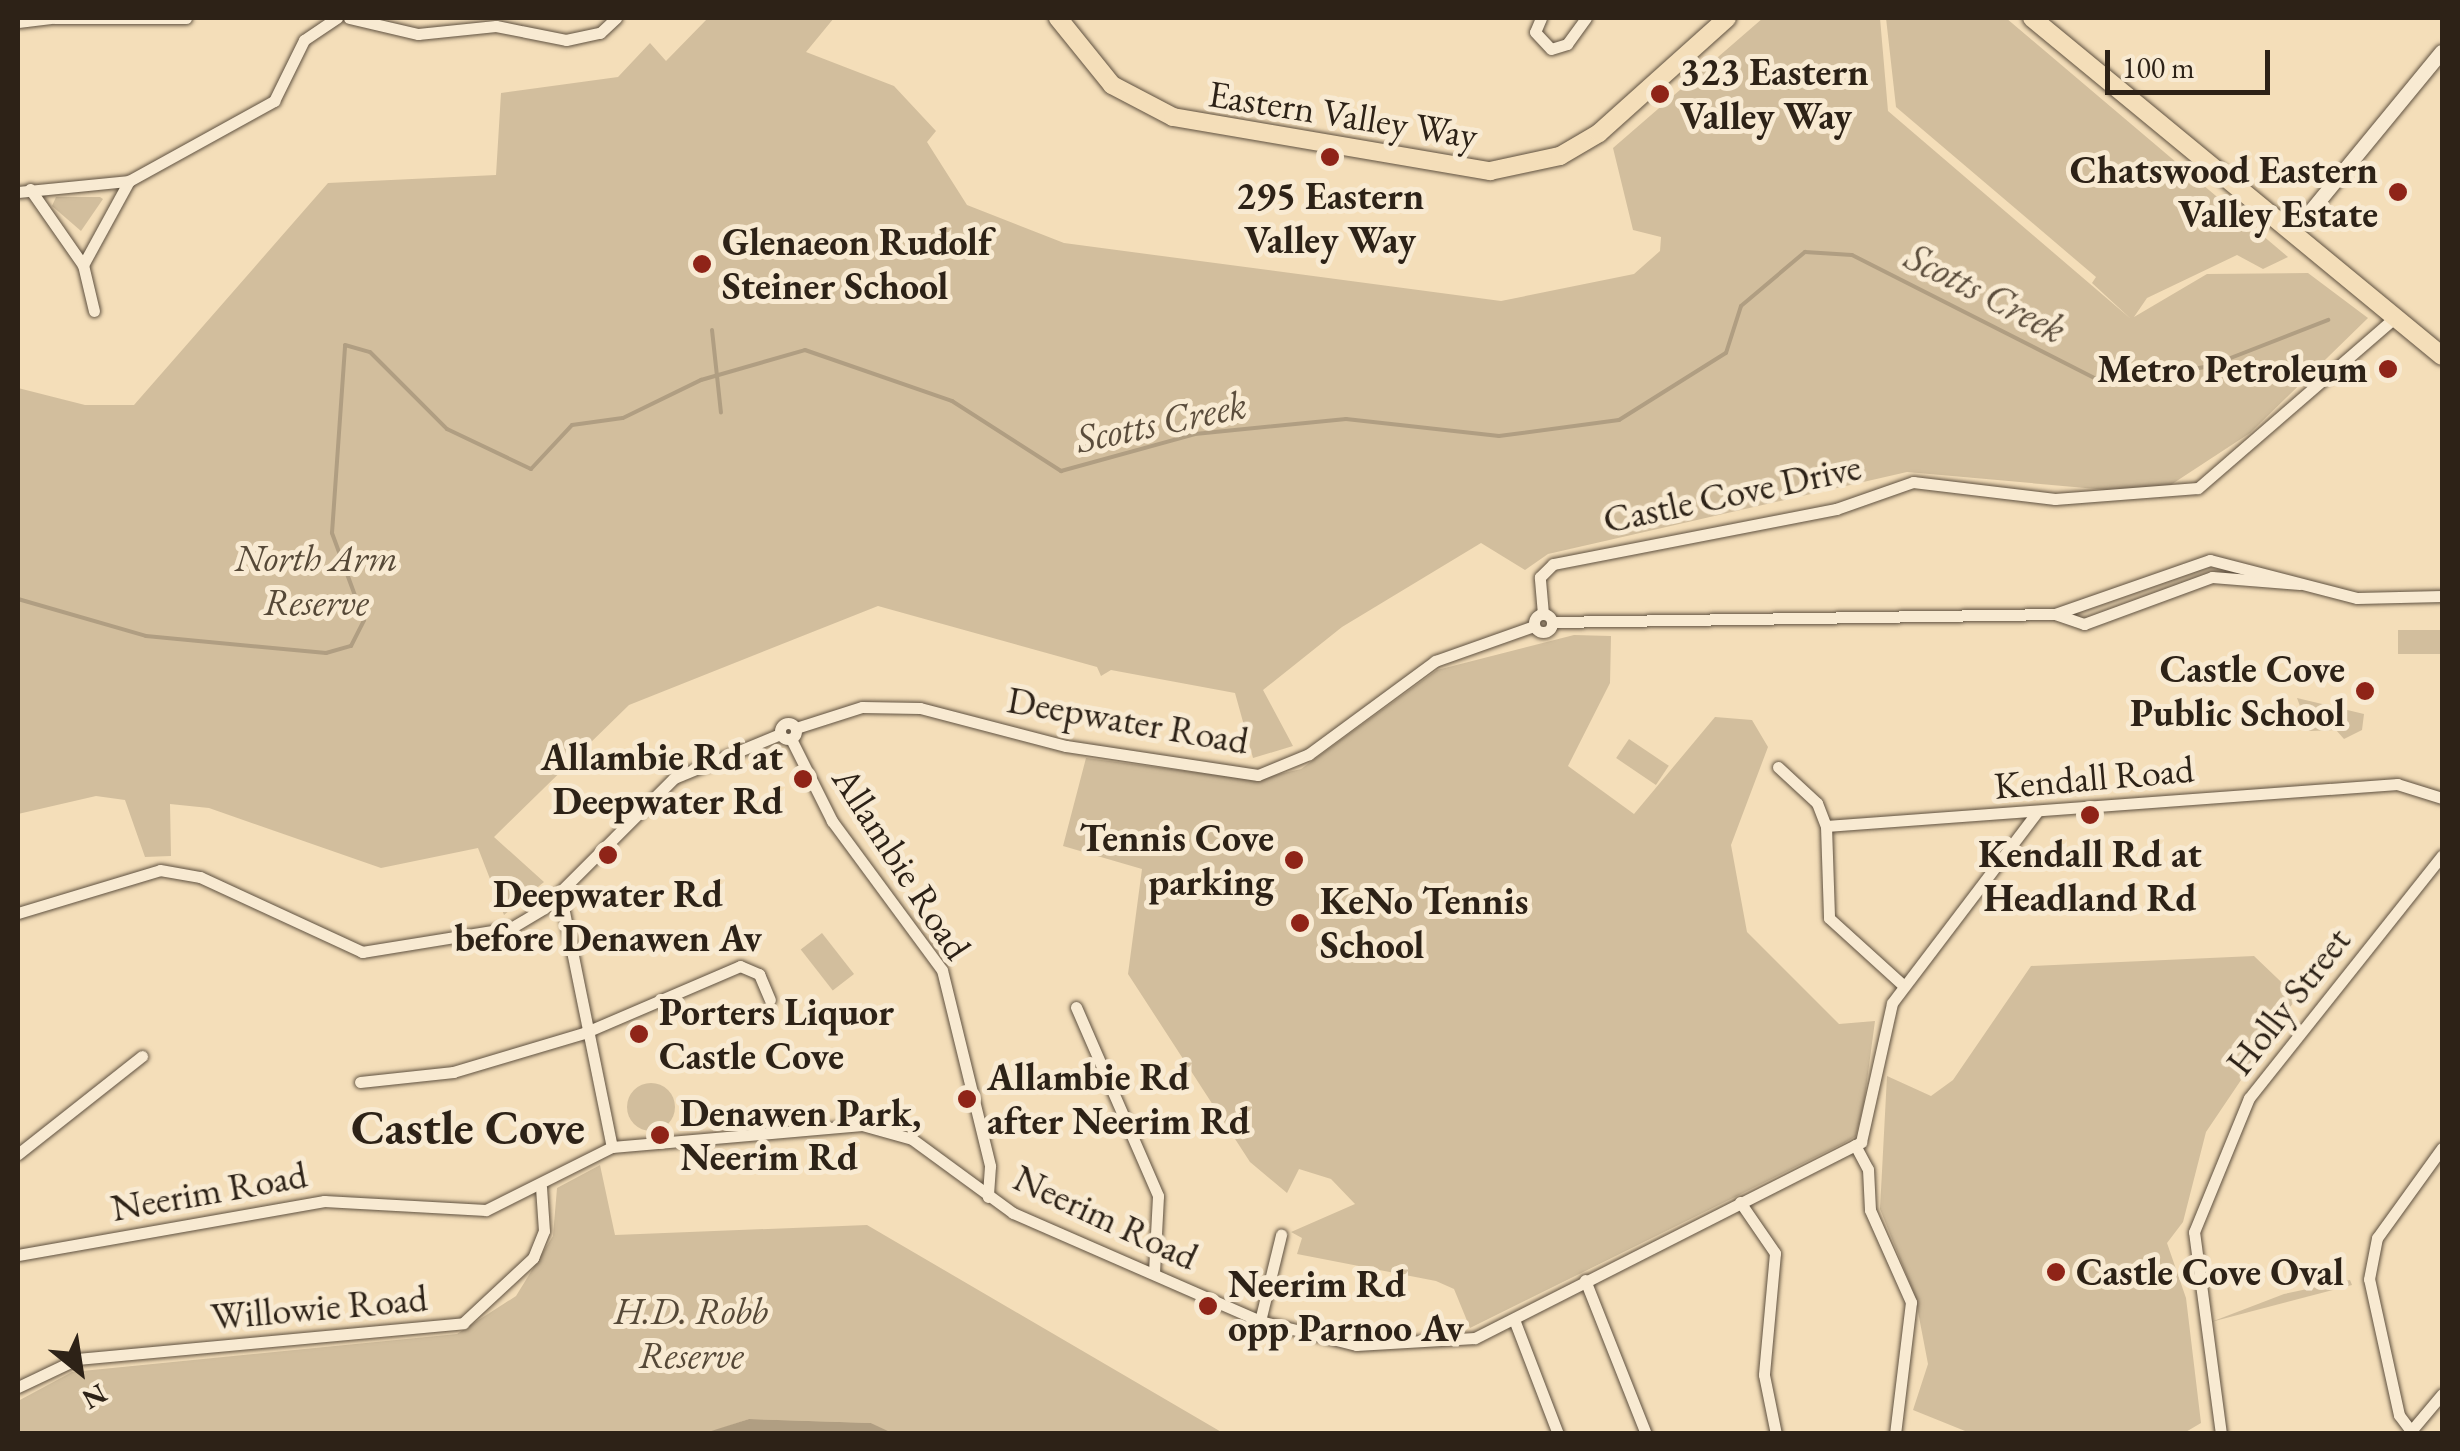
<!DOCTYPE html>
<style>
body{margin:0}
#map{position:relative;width:2460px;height:1451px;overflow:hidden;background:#f4deb9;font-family:"EB Garamond",serif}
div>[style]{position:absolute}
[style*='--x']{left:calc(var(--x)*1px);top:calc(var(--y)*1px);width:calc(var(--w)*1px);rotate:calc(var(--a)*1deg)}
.green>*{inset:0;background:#d2be9d;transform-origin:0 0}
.round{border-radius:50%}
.water>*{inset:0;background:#b09e82}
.stream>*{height:4px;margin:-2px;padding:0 2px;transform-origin:2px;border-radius:2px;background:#b09e82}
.roads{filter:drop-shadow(0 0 2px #5f5140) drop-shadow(0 0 2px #5f5140)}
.minor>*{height:11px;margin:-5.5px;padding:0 5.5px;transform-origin:5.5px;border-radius:5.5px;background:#f8ead2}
.minor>.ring{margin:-5.5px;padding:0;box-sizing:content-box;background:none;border:11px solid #f8ead2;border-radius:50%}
.tertiary>*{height:14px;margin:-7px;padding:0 7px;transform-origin:7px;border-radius:7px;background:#f8ead2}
.primary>*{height:18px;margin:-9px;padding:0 9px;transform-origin:9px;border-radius:9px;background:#f4deb9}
.dots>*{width:28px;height:28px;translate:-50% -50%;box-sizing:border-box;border:5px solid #f8ead2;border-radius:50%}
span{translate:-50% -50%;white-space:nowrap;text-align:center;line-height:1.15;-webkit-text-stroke:10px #f8ead2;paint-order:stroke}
.poi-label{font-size:38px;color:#2d2217;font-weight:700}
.left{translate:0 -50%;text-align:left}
.right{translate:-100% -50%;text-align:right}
.street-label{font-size:38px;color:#2d2217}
.park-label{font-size:38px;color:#564938;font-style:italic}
.water-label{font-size:40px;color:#5b4d3c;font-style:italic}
.district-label{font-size:48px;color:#2d2217;font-weight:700}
.frame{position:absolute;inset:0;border:20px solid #2d2217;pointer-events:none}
.north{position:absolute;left:30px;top:1321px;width:100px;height:100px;-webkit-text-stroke:8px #f8ead2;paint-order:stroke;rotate:150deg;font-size:28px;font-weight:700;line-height:40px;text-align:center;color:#2d2217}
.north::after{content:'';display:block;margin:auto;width:35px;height:45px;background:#2d2217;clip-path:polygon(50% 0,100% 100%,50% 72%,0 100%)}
.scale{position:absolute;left:2105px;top:50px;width:165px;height:45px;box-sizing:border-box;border:5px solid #2d2217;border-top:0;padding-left:12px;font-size:30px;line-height:35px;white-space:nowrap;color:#2d2217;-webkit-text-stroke:8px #f8ead2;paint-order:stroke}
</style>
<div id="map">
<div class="green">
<div style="clip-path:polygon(708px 18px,834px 18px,806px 52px,894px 86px,936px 131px,927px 142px,967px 205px,1064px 243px,1501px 301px,1634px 274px,1660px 251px,1661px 237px,1633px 230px,1613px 148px,1763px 18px,1880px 18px,1888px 111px,2131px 319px,2092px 283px,2096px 277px,1896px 107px,1886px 18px,2006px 18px,2288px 257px,2263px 269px,2237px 255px,2147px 298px,2134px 317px,2207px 274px,2308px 273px,2368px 318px,2250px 433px,2169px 486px,2108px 490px,1907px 472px,1548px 554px,1525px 570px,1481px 543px,1342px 627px,1263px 690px,1293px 746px,1253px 758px,1235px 693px,1111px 670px,1101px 676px,1097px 667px,878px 606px,629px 705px,494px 837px,544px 882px,504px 915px,478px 848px,381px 868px,209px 808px,170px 804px,171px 856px,145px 857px,125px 800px,96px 796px,18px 814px,18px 388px,85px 405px,134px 405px,328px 183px,496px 175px,501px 93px,618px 77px,650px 43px,666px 61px)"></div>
<div style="clip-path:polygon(56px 197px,100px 197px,103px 199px,81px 231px,52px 206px)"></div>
<div style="left:2442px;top:630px;width:24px;height:44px;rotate:90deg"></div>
<div style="clip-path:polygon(1574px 635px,1611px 636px,1610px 683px,1568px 766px,1634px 814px,1715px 717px,1752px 720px,1768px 747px,1731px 845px,1747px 932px,1839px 1024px,1875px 1021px,1864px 1103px,1856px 1136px,1844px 1143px,1470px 1328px,1454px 1289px,1436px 1281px,1297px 1254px,1302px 1238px,1291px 1232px,1355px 1204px,1331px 1179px,1299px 1169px,1287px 1193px,1250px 1162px,1128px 974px,1142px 869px,1063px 846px,1086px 758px,1254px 780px,1301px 769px,1437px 670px)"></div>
<div style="clip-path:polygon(2297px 698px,2364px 714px,2362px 730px,2344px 739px,2336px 730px,2309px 731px)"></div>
<div style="left:1629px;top:739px;width:48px;height:23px;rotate:34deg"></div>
<div style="left:822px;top:933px;width:52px;height:27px;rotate:52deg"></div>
<div style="clip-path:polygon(2254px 956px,2297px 997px,2206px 1132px,2183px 1222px,2167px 1243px,2186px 1298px,2201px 1423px,2184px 1433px,1970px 1433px,1913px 1410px,1928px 1364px,1915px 1296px,1880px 1209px,1887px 1076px,1931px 1096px,1953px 1080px,2031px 966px)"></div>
<div class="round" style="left:627px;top:1083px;width:48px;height:48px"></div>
<div style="clip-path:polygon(600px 1165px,615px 1235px,867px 1225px,1223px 1433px,892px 1434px,871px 1423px,749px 1419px,705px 1434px,18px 1434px,18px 1401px,72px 1372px,457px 1334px,516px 1296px,553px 1236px,557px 1188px)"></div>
<div style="clip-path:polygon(2350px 1280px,2352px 1285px,2211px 1322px,2284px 1294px)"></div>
</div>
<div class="water">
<div style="clip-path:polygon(749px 1419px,871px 1423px,892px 1433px,705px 1433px)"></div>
</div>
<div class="stream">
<div style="--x:712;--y:330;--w:83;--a:83.8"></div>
<div style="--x:18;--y:599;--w:133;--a:16.1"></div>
<div style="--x:146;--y:636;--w:181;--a:5.4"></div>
<div style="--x:326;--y:653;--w:26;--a:-16"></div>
<div style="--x:351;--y:646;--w:29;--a:-63"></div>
<div style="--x:364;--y:620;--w:93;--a:-110.2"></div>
<div style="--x:332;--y:533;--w:188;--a:-86"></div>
<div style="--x:345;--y:345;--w:26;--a:16"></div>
<div style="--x:370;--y:352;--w:109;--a:45"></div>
<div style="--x:447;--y:429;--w:93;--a:25.5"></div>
<div style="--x:531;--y:469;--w:60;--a:-47"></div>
<div style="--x:572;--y:425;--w:51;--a:-7.8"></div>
<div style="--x:623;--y:418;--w:87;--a:-26"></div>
<div style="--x:701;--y:380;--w:108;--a:-16.1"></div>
<div style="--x:805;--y:350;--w:156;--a:19.1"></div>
<div style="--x:952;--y:401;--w:130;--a:32.7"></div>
<div style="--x:1061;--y:471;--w:139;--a:-15.4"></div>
<div style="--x:1195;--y:434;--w:152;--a:-5.7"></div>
<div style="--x:1346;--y:419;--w:154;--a:6.3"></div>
<div style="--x:1499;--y:436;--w:121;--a:-7.6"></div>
<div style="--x:1619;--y:420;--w:126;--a:-32.1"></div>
<div style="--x:1726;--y:353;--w:49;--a:-72.3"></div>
<div style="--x:1741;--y:306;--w:84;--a:-40.2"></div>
<div style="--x:1805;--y:252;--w:47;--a:3.7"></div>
<div style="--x:1852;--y:255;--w:285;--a:26.9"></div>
<div style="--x:2106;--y:384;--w:106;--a:-9.8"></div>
<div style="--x:2210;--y:366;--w:127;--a:-21.3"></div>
</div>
<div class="roads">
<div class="minor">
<div style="--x:55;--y:18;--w:131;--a:0"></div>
<div style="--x:349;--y:18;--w:71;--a:13.1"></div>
<div style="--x:418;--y:34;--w:78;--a:-5.9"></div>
<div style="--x:496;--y:26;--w:71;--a:11.3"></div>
<div style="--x:566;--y:40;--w:35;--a:-12"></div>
<div style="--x:600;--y:33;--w:22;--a:-43"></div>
<div style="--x:1541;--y:18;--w:15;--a:113"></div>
<div style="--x:1535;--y:32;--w:23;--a:47"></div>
<div style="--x:1551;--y:49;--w:17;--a:-17"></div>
<div style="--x:1567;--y:44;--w:32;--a:-54"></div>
<div style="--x:18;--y:22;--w:35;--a:-7"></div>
<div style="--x:30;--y:189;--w:93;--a:55.1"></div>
<div style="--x:18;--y:192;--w:112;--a:-5.7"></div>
<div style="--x:129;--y:181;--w:166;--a:-28.9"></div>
<div style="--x:274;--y:101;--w:68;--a:-63.8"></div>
<div style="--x:304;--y:40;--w:40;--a:-34"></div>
<div style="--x:94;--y:311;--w:47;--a:-103.4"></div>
<div style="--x:83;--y:265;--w:96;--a:-61.3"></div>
<div class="ring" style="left:1534px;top:614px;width:7px;height:7px"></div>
<div style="--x:1543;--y:614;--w:37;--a:-95"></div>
<div style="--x:1540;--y:577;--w:18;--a:-45"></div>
<div style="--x:1553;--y:564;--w:288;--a:-11"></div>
<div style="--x:1836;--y:509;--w:82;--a:-19.3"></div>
<div style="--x:1913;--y:482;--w:143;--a:6.8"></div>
<div style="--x:2055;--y:499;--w:143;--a:-4.4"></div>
<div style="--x:2198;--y:488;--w:258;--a:-40.9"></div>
<div style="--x:2055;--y:614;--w:31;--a:19"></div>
<div style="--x:2084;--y:624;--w:136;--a:-20.2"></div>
<div style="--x:2212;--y:577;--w:88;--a:4.5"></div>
<div style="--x:1553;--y:622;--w:502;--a:-0.91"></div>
<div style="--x:2055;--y:614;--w:164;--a:-19.2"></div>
<div style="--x:2210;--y:560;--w:152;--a:14.5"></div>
<div style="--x:2357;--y:598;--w:85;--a:-1.3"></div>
<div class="ring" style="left:780px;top:723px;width:5px;height:5px"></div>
<div style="--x:796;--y:728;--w:69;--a:-17.7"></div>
<div style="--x:862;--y:707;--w:58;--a:1"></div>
<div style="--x:920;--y:708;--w:151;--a:14.6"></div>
<div style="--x:1066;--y:746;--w:194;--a:8.6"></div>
<div style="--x:1258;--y:775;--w:55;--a:-22.4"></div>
<div style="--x:1309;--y:754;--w:157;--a:-36.4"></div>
<div style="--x:1435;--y:661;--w:105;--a:-19.5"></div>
<div style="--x:791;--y:739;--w:92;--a:63.4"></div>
<div style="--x:832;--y:821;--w:185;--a:53.6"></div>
<div style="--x:942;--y:970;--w:202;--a:76.2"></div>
<div style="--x:990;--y:1166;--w:31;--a:94"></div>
<div style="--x:1778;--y:767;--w:53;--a:42.7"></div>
<div style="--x:1817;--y:803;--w:25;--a:69"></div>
<div style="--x:1826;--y:826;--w:573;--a:-4.21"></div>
<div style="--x:2397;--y:784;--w:47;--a:17.3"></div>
<div style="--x:1826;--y:826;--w:92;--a:88.1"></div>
<div style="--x:1829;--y:918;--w:101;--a:42.2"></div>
<div style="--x:560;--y:892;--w:260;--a:78.5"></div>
<div style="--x:18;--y:913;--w:148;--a:-16.8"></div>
<div style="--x:160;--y:870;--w:41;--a:9.9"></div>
<div style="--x:200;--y:877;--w:179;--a:24.8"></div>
<div style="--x:362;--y:952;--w:151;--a:-9.2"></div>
<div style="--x:511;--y:928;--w:39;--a:-31"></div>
<div style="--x:544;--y:908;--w:184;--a:-45"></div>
<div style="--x:674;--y:778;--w:115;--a:-22.5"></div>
<div style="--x:1076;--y:1007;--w:206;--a:66.5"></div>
<div style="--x:1158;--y:1196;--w:76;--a:93"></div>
<div style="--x:360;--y:1082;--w:94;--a:-6.1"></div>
<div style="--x:453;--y:1072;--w:137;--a:-16.6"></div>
<div style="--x:584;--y:1033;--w:170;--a:-23.2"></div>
<div style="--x:740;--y:966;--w:21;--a:23"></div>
<div style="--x:759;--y:974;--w:28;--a:67"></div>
<div style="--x:1855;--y:1145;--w:27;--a:62"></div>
<div style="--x:1868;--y:1169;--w:41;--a:87.2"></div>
<div style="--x:1870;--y:1210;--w:101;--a:66"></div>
<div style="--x:1911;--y:1302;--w:133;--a:96.9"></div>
<div style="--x:18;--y:1154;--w:158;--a:-38.3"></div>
<div style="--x:1740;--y:1202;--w:62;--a:55.5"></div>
<div style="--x:1775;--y:1253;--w:122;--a:95.2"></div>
<div style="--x:1764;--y:1375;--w:60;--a:78.5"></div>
<div style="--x:18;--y:1255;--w:311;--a:-10"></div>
<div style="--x:324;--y:1201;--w:162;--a:3.2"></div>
<div style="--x:486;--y:1210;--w:141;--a:-26.6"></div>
<div style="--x:612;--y:1147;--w:251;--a:-5"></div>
<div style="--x:862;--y:1125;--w:52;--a:15.6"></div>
<div style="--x:912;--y:1139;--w:125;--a:36.2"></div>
<div style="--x:1013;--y:1213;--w:270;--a:23.6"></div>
<div style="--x:1260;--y:1321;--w:99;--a:14"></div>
<div style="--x:1356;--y:1345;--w:119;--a:-3.4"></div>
<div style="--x:1475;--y:1338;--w:433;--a:-26.9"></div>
<div style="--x:1861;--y:1142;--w:142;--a:-77.4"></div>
<div style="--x:1892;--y:1003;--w:240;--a:-52.8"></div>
<div style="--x:1585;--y:1280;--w:166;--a:68.4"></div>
<div style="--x:1260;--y:1321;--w:89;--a:-76.3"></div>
<div style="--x:1515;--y:1322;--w:120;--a:69"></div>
<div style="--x:18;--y:1387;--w:65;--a:-25.4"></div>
<div style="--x:77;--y:1359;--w:388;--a:-5.3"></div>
<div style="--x:463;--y:1323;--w:96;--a:-42.9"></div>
<div style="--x:533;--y:1258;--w:29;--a:-68"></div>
<div style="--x:544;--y:1231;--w:44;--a:-93.9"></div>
<div style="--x:2411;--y:1431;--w:20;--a:-127"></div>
<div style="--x:2399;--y:1415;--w:139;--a:-102.4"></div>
<div style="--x:2369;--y:1279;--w:42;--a:-79"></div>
<div style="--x:2377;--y:1238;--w:111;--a:-54.2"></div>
<div style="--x:2411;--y:1431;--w:48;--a:-50"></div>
<div style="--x:2221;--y:1434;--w:204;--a:-97.6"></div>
<div style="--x:2194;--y:1232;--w:145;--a:-67.7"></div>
<div style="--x:2249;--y:1098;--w:310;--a:-51.5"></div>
</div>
<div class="tertiary">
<div style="--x:2294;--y:232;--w:233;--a:-50.6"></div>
</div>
<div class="primary">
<div style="--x:1058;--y:18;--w:86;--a:51.1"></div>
<div style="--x:1112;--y:85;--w:69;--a:27.7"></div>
<div style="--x:1173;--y:117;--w:322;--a:9.7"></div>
<div style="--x:1490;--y:171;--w:72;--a:-12.1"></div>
<div style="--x:1560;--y:156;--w:45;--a:-30.5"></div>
<div style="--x:1599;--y:133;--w:172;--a:-41.9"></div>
<div style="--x:2032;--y:18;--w:531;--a:39.5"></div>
</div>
</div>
<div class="dots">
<div style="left:1660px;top:94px;background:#8f2418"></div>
<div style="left:1330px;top:157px;background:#8f2418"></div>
<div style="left:2398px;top:192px;background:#8f2418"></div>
<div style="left:702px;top:264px;background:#8f2418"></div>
<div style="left:2388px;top:369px;background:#8f2418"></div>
<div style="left:2365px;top:691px;background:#8f2418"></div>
<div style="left:803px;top:779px;background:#8f2418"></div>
<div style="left:2090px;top:815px;background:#8f2418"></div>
<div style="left:608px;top:855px;background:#8f2418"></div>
<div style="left:1294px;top:860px;background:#8f2418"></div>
<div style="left:1300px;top:923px;background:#8f2418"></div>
<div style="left:639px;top:1034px;background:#8f2418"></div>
<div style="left:967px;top:1099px;background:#8f2418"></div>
<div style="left:660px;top:1135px;background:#8f2418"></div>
<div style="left:2056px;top:1272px;background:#8f2418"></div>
<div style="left:1208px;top:1306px;background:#8f2418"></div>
</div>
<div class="poi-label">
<span class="left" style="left:1680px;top:94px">323 Eastern<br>Valley Way</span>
<span class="right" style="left:2378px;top:192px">Chatswood Eastern<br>Valley Estate</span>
<span style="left:1330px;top:218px">295 Eastern<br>Valley Way</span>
<span class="left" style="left:722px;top:264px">Glenaeon Rudolf<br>Steiner School</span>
<span class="right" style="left:2368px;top:369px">Metro Petroleum</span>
<span class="right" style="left:2345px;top:691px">Castle Cove<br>Public School</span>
<span class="right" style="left:783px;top:779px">Allambie Rd at<br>Deepwater Rd</span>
<span class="right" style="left:1274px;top:860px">Tennis Cove<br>parking</span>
<span style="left:2090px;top:876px">Kendall Rd at<br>Headland Rd</span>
<span style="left:608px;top:916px">Deepwater Rd<br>before Denawen Av</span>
<span class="left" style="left:1320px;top:923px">KeNo Tennis<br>School</span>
<span class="left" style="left:659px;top:1034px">Porters Liquor<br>Castle Cove</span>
<span class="left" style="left:987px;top:1099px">Allambie Rd<br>after Neerim Rd</span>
<span class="left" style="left:680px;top:1135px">Denawen Park,<br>Neerim Rd</span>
<span class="left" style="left:2076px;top:1272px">Castle Cove Oval</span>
<span class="left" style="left:1228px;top:1306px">Neerim Rd<br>opp Parnoo Av</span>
</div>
<div class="street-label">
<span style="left:1343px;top:114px;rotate:9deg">Eastern Valley Way</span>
<span style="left:1732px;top:493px;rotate:-12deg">Castle Cove Drive</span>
<span style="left:1128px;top:720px;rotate:10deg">Deepwater Road</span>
<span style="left:2094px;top:777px;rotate:-5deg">Kendall Road</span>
<span style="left:902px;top:863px;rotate:57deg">Allambie Road</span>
<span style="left:2288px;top:1001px;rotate:-52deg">Holly Street</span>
<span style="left:209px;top:1191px;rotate:-10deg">Neerim Road</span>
<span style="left:1106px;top:1217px;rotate:25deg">Neerim Road</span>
<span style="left:319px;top:1307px;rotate:-5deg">Willowie Road</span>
</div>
<div class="park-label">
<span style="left:316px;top:580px">North Arm<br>Reserve</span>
<span style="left:691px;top:1333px">H.D. Robb<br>Reserve</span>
</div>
<div class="water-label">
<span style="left:1986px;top:292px;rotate:27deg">Scotts Creek</span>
<span style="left:1161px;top:421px;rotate:-12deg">Scotts Creek</span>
</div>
<div class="district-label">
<span style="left:468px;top:1128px">Castle Cove</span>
</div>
<div class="frame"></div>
<div class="north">N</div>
<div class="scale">100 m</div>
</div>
